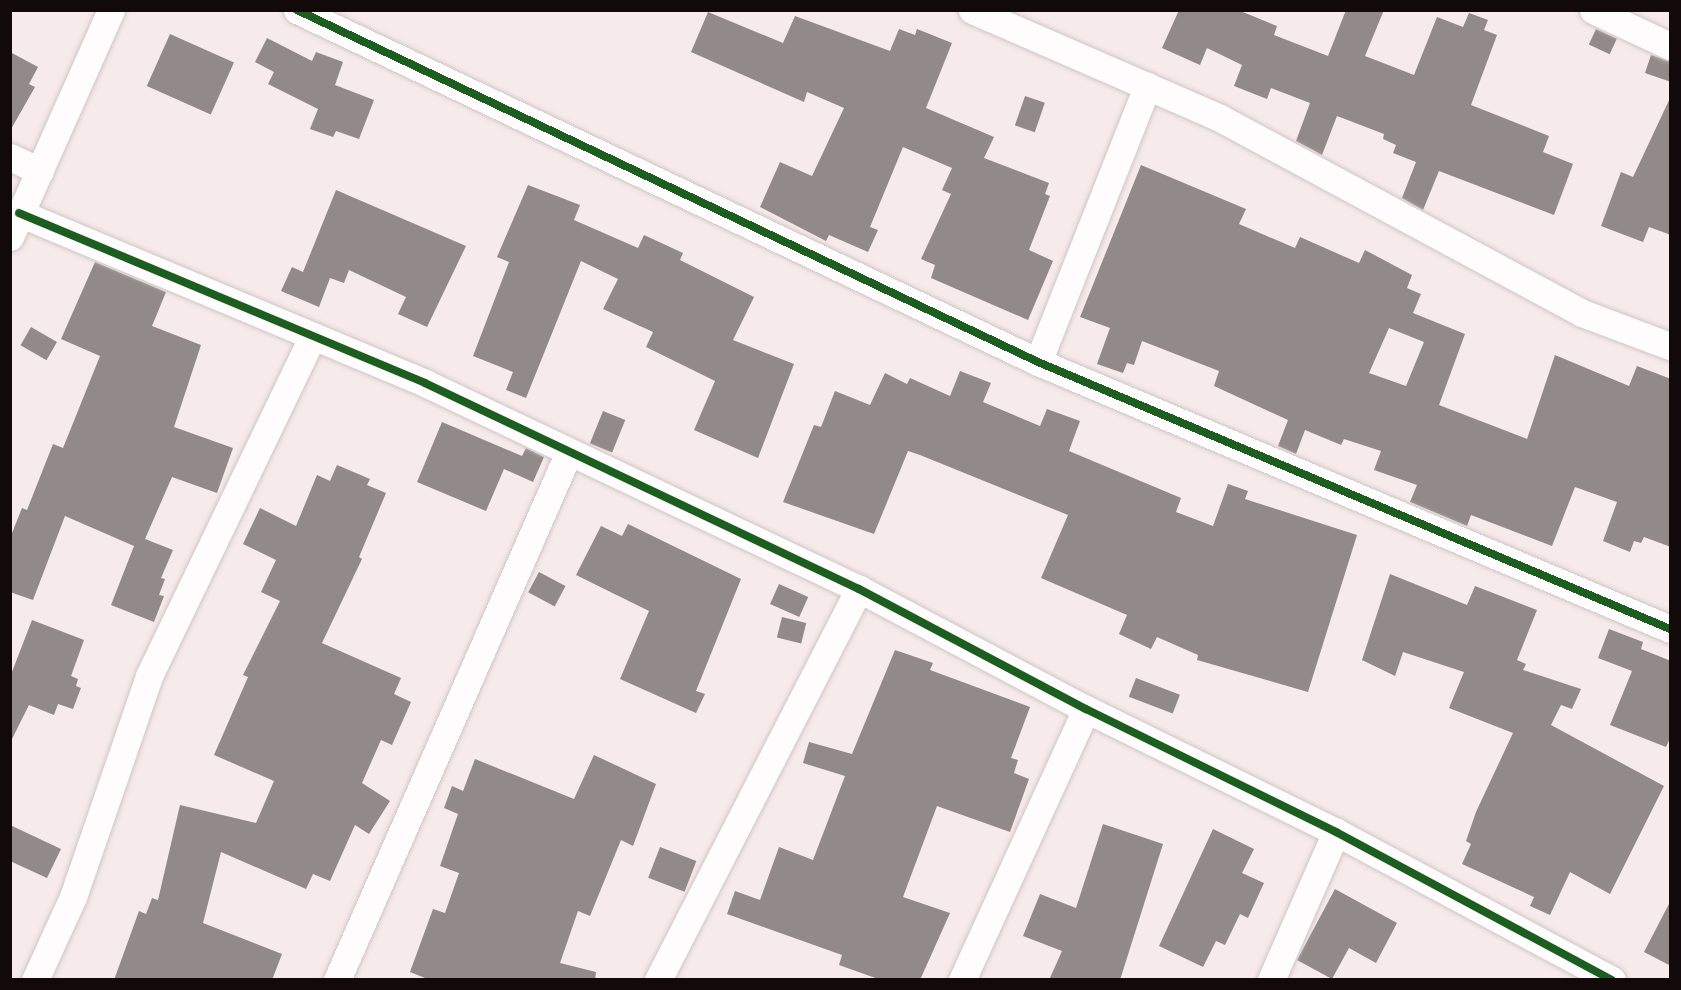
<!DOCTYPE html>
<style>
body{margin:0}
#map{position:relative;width:1681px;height:990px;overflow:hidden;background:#f6eaea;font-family:Jost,sans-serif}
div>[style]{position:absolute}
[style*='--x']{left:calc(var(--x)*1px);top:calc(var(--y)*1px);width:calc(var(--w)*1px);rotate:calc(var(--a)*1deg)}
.building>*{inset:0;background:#928989;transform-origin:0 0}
.roads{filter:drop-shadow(0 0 2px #d0c5c5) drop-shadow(0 0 2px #d0c5c5)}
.minor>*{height:27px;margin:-13.5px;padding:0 13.5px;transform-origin:13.5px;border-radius:13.5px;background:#fefcfc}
.cycleway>*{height:8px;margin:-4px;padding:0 4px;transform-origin:4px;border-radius:4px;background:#1b5e20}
span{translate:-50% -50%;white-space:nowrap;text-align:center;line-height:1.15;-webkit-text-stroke:6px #fce4e5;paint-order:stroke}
.frame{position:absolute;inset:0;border:12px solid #12090a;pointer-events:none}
</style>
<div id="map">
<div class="building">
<div style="clip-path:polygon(1179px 10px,1238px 10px,1277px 26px,1274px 35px,1328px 56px,1346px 10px,1384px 10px,1365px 56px,1414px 75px,1437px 17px,1463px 27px,1469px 13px,1488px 20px,1484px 30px,1497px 35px,1471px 105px,1549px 136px,1543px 152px,1573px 164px,1554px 215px,1439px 171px,1423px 210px,1402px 198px,1416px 162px,1393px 153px,1396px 145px,1383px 139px,1384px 134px,1337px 116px,1322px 155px,1296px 141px,1310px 103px,1271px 88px,1267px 99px,1234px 86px,1242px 65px,1207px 48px,1200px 65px,1162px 48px)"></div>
<div style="clip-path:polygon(708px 12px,783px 43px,795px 16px,890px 51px,899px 29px,915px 35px,917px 29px,952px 43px,926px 108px,994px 137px,984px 158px,1049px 183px,1045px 194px,1050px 196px,1029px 250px,1053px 261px,1028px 320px,931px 278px,935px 265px,921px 259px,951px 194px,942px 190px,952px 168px,903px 147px,870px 227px,878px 230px,868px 252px,829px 235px,826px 241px,760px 207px,780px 162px,812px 176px,844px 108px,807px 92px,804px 102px,691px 52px)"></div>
<div style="left:1596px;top:29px;width:23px;height:17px;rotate:25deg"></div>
<div style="left:170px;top:34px;width:70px;height:57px;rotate:24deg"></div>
<div style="clip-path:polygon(267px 38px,312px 61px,316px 52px,343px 62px,335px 85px,374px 100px,359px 139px,336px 131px,333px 137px,310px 129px,318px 109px,268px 84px,274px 72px,255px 62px)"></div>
<div style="clip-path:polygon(10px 52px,38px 67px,29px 84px,35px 87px,10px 131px)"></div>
<div style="clip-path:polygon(1651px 55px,1671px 62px,1671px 82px,1645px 73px)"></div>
<div style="left:1025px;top:96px;width:21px;height:31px;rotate:19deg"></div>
<div style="clip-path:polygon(1671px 96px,1671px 235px,1649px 227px,1643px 242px,1601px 226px,1621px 172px,1633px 177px)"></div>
<div style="clip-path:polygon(evenodd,1141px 165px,1246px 209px,1239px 224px,1295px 248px,1300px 237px,1359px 263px,1365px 250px,1412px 275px,1407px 288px,1421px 294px,1413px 313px,1465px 334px,1439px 405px,1527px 439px,1555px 355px,1629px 386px,1637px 366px,1671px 379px,1671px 547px,1644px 537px,1641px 543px,1634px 541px,1630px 552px,1603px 541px,1617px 502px,1575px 487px,1552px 546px,1471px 515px,1467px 526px,1410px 502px,1417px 485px,1374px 470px,1381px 451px,1344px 439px,1341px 445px,1305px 430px,1296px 454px,1278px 446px,1288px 420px,1214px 386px,1219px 371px,1142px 341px,1134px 365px,1127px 363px,1123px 373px,1097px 364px,1110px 328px,1080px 317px,1141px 165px,1389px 328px,1424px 342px,1406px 386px,1369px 373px,1389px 328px)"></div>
<div style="clip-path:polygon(528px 185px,580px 205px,574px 220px,638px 248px,644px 235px,683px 253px,680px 260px,754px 297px,733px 340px,794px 364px,758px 458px,694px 430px,715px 381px,646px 347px,653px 332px,603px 309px,618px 279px,581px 261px,526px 398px,506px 390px,513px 372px,473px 356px,509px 262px,497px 257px)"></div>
<div style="clip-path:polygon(336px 190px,466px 246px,427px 327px,398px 314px,406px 297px,349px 270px,344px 283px,330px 278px,319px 307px,281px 291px,292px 267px,303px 272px)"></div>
<div style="clip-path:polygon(95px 262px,166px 292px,152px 326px,201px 345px,174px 427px,233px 448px,217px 493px,172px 477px,145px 539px,173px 550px,161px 578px,165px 579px,159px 595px,164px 596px,154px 622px,111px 605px,134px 546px,65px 516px,33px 600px,10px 592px,10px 538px,22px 508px,27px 510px,53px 444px,63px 448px,100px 356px,61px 339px)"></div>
<div style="left:31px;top:327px;width:30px;height:21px;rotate:30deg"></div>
<div style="clip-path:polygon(960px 371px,991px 383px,983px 402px,1040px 426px,1047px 409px,1080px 421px,1069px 451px,1181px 498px,1176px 512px,1213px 526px,1228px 484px,1248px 491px,1245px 499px,1357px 535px,1308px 692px,1197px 660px,1198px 655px,1157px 637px,1151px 649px,1119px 634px,1127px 615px,1041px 578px,1068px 515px,920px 455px,908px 451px,874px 534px,783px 502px,814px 425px,821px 427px,835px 391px,870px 405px,885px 373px,907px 384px,910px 378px,950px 396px)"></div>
<div style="left:603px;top:411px;width:24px;height:35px;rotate:22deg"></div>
<div style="clip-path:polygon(442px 422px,522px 456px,526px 448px,544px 457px,533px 482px,504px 469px,486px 511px,417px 482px)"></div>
<div style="clip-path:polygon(337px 465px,370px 479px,367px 485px,386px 493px,359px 557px,362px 559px,322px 643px,401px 678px,394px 694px,411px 702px,392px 745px,381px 740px,362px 783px,390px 801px,369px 834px,355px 825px,330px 881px,313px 874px,306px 889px,221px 852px,203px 923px,282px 954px,272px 980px,114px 980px,139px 911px,146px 914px,152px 898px,158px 900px,180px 805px,256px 823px,274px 781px,214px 755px,248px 677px,243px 675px,280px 601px,261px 592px,276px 560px,243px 544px,260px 508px,296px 526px,317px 475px,330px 481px)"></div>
<div style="clip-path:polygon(628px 524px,741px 579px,696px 691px,705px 694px,696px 713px,620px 679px,649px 611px,576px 575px,601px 526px,622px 536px)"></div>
<div style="left:539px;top:572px;width:30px;height:23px;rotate:28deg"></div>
<div style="clip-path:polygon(1390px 574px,1467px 605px,1475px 586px,1537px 610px,1517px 660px,1526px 664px,1523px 670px,1581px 689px,1572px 709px,1561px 705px,1551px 725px,1664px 786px,1610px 894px,1570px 872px,1550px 915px,1530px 906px,1534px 897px,1462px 864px,1471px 844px,1466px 841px,1476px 812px,1513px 733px,1449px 708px,1464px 672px,1403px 652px,1395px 676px,1362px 660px)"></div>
<div style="left:779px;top:584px;width:32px;height:22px;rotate:24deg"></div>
<div style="left:782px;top:617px;width:25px;height:21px;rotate:14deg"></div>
<div style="clip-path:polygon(32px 620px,84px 640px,71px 676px,78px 679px,76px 686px,81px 688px,73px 709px,58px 704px,54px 715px,29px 705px,10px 743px,10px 677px)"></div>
<div style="clip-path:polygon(1609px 629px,1643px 642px,1641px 649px,1671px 661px,1671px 736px,1666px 747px,1610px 725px,1632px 671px,1598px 658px)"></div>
<div style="clip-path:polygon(895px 650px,933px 663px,930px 670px,1030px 707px,1011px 758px,1018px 760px,1014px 773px,1029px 779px,1010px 832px,937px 806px,903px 897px,950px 913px,920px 980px,881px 980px,839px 965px,842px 955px,727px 914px,735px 891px,760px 900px,779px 847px,813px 860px,845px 776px,803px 763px,809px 742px,852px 754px)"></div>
<div style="left:1136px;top:678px;width:47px;height:20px;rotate:21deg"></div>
<div style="clip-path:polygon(594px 755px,656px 784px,633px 846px,621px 840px,590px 916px,578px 911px,560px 963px,596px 972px,595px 980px,430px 980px,410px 972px,433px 909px,445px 913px,459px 873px,440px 866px,458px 814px,444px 808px,452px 786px,463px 791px,475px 759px,574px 799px)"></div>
<div style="clip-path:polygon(1103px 824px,1163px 844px,1120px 980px,1049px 980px,1062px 951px,1023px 936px,1040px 894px,1076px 908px)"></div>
<div style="clip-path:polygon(10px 825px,61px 849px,47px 878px,10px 861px)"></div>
<div style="clip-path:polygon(1213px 829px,1254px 849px,1242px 873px,1264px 883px,1248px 918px,1240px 914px,1225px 945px,1216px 941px,1203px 967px,1159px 946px)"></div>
<div style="left:660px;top:847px;width:39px;height:33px;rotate:21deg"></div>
<div style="clip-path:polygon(1335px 889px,1397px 923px,1376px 963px,1349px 948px,1332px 979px,1297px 960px)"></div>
<div style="clip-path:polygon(1671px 900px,1671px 966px,1644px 952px)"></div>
</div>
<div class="roads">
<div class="minor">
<div style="--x:297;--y:10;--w:820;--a:25.41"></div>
<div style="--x:1038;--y:362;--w:686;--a:22.9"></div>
<div style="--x:972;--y:10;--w:270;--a:23.5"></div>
<div style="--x:1220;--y:118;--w:411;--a:28.3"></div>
<div style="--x:1582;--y:313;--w:94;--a:20.6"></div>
<div style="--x:1593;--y:10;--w:85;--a:25.1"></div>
<div style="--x:10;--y:157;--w:33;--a:25"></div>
<div style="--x:19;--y:213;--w:440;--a:22.7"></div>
<div style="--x:425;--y:383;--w:480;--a:25.4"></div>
<div style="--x:859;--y:589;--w:257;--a:27.9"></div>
<div style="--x:1086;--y:709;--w:279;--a:26.2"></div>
<div style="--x:1336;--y:832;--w:313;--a:28.2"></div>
<div style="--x:10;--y:237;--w:248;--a:-66"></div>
<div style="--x:1038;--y:362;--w:297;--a:-68.4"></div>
<div style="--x:35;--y:980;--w:91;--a:-65.4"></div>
<div style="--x:73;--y:897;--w:234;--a:-71"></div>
<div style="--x:149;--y:676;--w:376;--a:-64.3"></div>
<div style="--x:337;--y:980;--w:574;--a:-66.29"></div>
<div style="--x:658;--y:980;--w:440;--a:-62.8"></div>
<div style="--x:962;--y:980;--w:298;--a:-65.4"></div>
<div style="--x:1271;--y:980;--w:162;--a:-66.3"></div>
</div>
</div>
<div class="cycleway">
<div style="--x:297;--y:10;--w:820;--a:25.41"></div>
<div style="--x:1038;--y:362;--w:686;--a:22.9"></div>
<div style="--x:19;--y:213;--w:440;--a:22.7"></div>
<div style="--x:425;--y:383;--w:480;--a:25.4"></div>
<div style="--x:859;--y:589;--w:257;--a:27.9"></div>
<div style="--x:1086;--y:709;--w:279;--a:26.2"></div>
<div style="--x:1336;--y:832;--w:313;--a:28.2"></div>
</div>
<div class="frame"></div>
</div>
